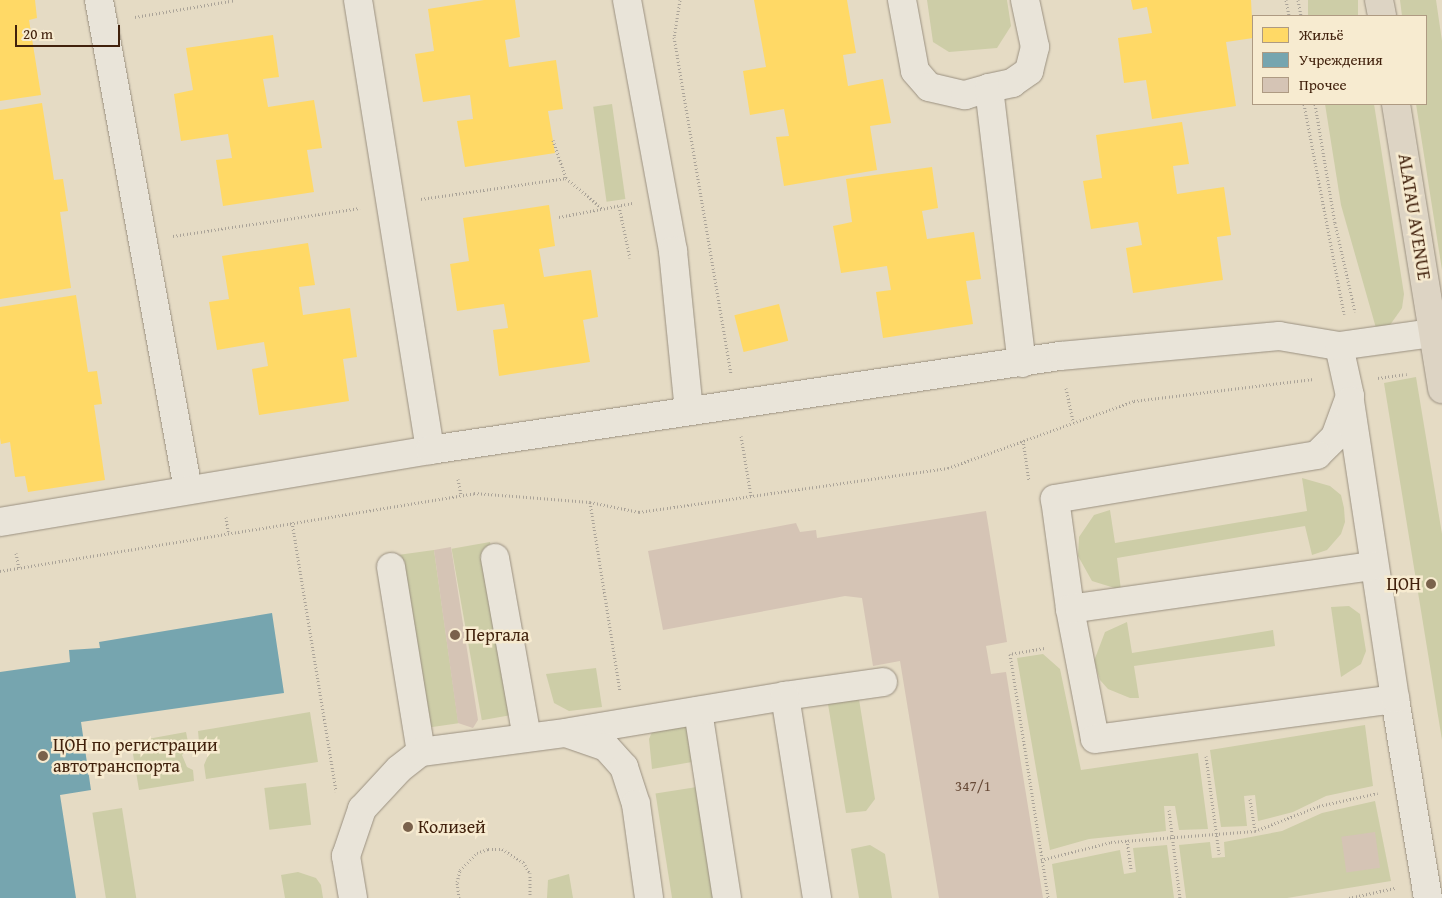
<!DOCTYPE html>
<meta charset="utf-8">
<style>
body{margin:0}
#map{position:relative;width:1442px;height:898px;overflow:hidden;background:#e5dbc4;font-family:"Gentium Book Plus",serif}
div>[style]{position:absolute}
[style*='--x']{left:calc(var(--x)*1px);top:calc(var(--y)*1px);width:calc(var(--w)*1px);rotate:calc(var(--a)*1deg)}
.green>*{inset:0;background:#cdcda7;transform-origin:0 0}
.homes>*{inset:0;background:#ffd966;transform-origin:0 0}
.public>*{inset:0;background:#76a5af}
.building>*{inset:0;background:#d5c4b5;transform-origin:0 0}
.path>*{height:3px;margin-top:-1.5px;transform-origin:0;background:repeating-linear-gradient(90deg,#aaa398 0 1px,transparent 0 3.5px)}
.roads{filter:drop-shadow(0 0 1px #9a9080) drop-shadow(0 0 1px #9a9080)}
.minor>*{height:28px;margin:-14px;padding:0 14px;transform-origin:14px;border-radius:14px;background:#e9e4d9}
.major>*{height:28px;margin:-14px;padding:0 14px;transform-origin:14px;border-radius:14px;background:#ddd4c4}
.dots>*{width:14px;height:14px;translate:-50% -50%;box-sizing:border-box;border:2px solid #f7ebd0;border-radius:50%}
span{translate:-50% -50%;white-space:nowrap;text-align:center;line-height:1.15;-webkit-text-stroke:5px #f7ebd0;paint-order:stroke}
.number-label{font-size:15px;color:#674a37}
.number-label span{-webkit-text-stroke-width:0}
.street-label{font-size:18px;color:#41210c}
.poi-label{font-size:18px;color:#41210c}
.right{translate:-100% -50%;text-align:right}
.left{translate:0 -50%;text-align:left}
.legend{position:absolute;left:1252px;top:15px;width:175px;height:90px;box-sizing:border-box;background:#f7ebd0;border:1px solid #ae9a82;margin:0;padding:6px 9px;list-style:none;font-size:15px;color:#41210c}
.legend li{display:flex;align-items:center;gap:10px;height:25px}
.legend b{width:25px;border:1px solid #ae9a82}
.scale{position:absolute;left:15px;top:25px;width:105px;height:22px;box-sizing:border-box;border:2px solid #41210c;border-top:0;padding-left:6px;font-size:15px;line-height:18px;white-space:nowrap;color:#41210c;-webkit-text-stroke:4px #f7ebd0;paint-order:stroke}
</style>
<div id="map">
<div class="green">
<div style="clip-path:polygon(927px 0,1007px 0,1011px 26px,997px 48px,949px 52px,933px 42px)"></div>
<div style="left:1308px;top:0;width:50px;height:16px"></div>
<div style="clip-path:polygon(1400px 0,1436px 0,1442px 41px,1442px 270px,1416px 104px,1426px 104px,1426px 16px,1402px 16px)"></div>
<div style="left:612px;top:104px;width:96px;height:19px;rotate:82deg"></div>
<div style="clip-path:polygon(1325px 104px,1374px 104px,1404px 294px,1402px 308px,1390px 325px,1376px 328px,1341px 205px)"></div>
<div style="clip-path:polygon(1416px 377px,1442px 534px,1442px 740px,1384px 383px)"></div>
<div style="clip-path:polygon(1302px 478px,1330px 486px,1341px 495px,1344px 508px,1345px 522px,1341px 534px,1327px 550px,1312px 555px,1305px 526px,1117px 558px,1121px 590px,1092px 581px,1078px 556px,1079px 537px,1094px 515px,1110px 510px,1115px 543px,1307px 511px)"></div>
<div style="left:490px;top:542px;width:174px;height:39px;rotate:80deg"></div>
<div style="left:434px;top:550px;width:175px;height:42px;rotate:82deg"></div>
<div style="clip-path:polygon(1349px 606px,1360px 614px,1366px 651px,1361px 664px,1341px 677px,1331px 607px)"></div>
<div style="clip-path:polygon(1127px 622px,1132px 653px,1273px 630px,1275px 646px,1134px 666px,1139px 698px,1130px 698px,1108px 689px,1100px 680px,1094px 661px,1105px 632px)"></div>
<div style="clip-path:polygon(1043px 654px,1060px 669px,1081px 770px,1198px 753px,1208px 829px,1179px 830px,1175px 806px,1164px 806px,1166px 831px,1089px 839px,1050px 850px,1017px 658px)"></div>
<div style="clip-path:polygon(596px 668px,602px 707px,569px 711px,554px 703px,546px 674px)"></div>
<div style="clip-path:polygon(858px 693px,875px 799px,866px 811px,846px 813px,827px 698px)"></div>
<div style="clip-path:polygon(310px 712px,318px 762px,206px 779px,204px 765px,209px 753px,199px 742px,198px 731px)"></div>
<div style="clip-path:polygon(685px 720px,692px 762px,652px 769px,649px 739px,653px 730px)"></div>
<div style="clip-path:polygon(1365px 725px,1373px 786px,1326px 796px,1293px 812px,1258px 821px,1255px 795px,1244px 796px,1247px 826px,1221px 827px,1210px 750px)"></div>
<div style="clip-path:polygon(186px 732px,189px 747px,182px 755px,187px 767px,193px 770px,194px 781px,139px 790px,131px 742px)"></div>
<div style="left:306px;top:783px;width:42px;height:42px;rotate:83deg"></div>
<div style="left:697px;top:787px;width:112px;height:42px;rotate:81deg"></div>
<div style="clip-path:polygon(1375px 801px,1391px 881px,1287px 898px,1186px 898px,1179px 845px,1210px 842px,1212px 858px,1225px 857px,1224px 842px,1282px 831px,1322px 813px)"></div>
<div style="left:122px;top:808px;width:91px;height:30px;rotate:81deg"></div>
<div style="clip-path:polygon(870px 845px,885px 854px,892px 898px,859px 898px,851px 849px)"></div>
<div style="clip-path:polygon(1167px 845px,1174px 898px,1057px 898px,1052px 864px,1120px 850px,1124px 874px,1136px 872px,1133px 848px)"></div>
<div style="clip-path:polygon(298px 872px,316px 878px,321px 885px,323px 898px,285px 898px,281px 875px)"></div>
<div style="clip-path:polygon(569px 874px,573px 898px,547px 898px,548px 880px)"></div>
</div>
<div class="homes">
<div style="clip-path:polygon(0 0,35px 0,37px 18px,29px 20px,41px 95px,0 101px)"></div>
<div style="clip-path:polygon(484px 0,515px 0,520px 37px,505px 40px,509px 67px,556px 60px,563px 109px,548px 111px,555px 153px,465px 167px,457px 121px,473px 119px,470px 95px,423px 102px,415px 54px,434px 51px,428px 9px)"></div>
<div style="clip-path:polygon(754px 0,847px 0,856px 53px,843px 55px,848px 86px,883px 79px,891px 123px,870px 126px,877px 170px,784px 186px,776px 137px,789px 136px,784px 109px,750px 115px,743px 71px,766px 67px)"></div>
<div style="clip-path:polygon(1131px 0,1251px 0,1253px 38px,1226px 42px,1236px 106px,1152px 119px,1146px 80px,1124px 83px,1118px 38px,1152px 33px,1147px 7px,1133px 10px)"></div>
<div style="clip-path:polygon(273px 35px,279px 77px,263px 79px,268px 107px,314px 100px,322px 148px,307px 150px,314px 192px,223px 206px,216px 160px,232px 158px,228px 134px,181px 141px,174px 94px,193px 90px,186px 48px)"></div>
<div style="clip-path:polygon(42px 103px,54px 180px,63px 179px,68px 211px,60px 212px,71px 288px,0 299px,0 110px)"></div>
<div style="clip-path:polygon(1182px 122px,1189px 164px,1173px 166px,1177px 194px,1224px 187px,1231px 235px,1217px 237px,1223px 280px,1133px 293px,1126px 248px,1142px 245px,1138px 222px,1091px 229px,1083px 181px,1102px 178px,1096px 135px)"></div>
<div style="clip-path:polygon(932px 167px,938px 208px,922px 211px,927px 239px,974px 232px,981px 279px,966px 281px,973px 324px,883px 338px,876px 292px,891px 290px,887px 266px,841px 273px,833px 226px,852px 222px,846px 179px)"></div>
<div style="clip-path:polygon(549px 205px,555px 246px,539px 249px,544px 277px,591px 270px,598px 317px,583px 320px,590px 362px,499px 376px,493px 330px,508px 328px,504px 304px,457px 311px,450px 264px,469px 261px,463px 218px)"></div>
<div style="clip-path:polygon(308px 243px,315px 285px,299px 287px,303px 315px,350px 308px,357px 357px,343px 359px,349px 401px,259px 415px,252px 369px,268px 366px,264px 342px,217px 350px,209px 302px,229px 299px,222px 256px)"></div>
<div style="clip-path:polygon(76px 295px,88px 372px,97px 371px,102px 404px,94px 405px,105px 480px,28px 492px,25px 476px,15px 477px,10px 442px,1px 444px,0 438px,0 307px)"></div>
<div style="left:779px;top:304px;width:38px;height:46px;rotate:76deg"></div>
</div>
<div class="public">
<div style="clip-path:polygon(272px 613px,284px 693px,81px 722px,91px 790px,60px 795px,76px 898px,0 898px,0 672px,70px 662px,69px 650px,100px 648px,99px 642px)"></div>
</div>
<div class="building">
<div style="clip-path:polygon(986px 511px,1007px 642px,986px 646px,991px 674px,1006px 672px,1043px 898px,939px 898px,900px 661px,873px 666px,862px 598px,845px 596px,663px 630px,648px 551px,796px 523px,800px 532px,816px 530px,817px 538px)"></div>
<div style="clip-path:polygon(451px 547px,478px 720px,473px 728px,458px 723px,434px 550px)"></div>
<div style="left:1375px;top:832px;width:36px;height:34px;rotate:82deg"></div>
</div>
<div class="path">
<div style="--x:680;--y:0;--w:37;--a:99"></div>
<div style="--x:674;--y:37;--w:342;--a:80.4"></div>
<div style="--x:1286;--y:0;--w:16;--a:79"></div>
<div style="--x:1298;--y:0;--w:16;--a:79"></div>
<div style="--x:135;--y:17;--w:101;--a:-9.6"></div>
<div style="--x:1304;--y:104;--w:214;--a:79.2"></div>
<div style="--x:1315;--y:104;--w:121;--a:80.5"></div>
<div style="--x:1335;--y:223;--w:91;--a:77.3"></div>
<div style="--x:553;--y:140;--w:40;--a:71.1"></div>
<div style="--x:421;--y:199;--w:147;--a:-8.2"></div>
<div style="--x:566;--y:178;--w:48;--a:40"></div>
<div style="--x:619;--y:206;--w:53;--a:78.1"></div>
<div style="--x:559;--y:217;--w:75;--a:-10.7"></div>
<div style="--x:173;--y:236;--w:189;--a:-8.5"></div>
<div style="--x:1378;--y:378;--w:29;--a:-8"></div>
<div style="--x:1066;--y:388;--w:35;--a:78"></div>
<div style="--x:741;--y:436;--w:61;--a:80.5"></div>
<div style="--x:1023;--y:440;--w:41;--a:81.7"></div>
<div style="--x:458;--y:479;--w:16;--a:79"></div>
<div style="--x:590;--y:502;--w:191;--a:81"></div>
<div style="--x:226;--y:517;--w:15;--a:82"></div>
<div style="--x:292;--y:522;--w:273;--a:80.7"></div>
<div style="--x:16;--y:553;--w:15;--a:79"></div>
<div style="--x:0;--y:571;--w:480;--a:-9.3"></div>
<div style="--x:474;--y:493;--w:116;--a:4.4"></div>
<div style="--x:590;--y:502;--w:50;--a:11.5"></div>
<div style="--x:639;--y:512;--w:312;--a:-8.1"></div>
<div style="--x:948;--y:468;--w:198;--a:-19.8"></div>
<div style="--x:1134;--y:401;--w:181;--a:-7"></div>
<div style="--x:1044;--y:648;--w:35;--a:170"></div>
<div style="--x:1010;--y:654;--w:247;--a:81.1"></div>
<div style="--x:1206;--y:756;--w:99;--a:82.4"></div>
<div style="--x:1250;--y:799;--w:32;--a:81"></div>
<div style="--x:1169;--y:810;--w:89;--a:82.9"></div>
<div style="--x:1127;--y:840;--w:30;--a:82"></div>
<div style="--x:1041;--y:860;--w:72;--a:-14.4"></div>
<div style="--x:1111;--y:842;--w:144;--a:-4.4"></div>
<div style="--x:1255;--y:831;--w:69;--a:-21.3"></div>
<div style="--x:1319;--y:806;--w:60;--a:-12.4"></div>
<div style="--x:459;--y:898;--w:16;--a:-97"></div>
<div style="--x:457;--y:882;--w:12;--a:-76"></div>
<div style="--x:460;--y:870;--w:24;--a:-45"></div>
<div style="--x:477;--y:853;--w:12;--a:-20"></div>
<div style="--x:488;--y:849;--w:14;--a:0"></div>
<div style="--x:502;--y:849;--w:25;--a:32"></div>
<div style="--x:523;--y:862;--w:13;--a:58"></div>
<div style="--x:530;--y:873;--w:25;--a:90"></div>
<div style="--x:1349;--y:898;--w:47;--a:-12.3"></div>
</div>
<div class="roads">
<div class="minor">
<div style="--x:99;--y:0;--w:498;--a:79.7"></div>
<div style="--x:358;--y:0;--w:456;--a:80.9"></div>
<div style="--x:627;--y:0;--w:255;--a:79.6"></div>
<div style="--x:673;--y:251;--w:160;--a:84.3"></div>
<div style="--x:902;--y:0;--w:72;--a:79.6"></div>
<div style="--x:915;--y:71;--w:21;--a:49"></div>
<div style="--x:929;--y:87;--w:37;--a:13"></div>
<div style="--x:965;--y:95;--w:25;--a:-16"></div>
<div style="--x:989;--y:88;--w:277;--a:83.2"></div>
<div style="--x:989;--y:88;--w:24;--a:-12"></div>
<div style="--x:1012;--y:83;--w:21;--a:-35"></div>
<div style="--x:1029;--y:71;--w:25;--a:-76"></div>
<div style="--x:1035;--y:47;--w:48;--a:-102"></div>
<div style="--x:1339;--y:346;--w:51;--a:77.6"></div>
<div style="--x:1350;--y:396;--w:44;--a:110.1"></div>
<div style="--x:1335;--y:437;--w:25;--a:135"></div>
<div style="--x:1317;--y:455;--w:266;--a:170.5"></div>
<div style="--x:1055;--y:499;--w:111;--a:82.2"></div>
<div style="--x:1070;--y:609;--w:132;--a:79.1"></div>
<div style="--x:1095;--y:739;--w:303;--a:-7.6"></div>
<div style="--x:1395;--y:699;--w:202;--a:80.6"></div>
<div style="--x:1350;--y:401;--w:301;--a:81.4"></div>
<div style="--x:0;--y:522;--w:436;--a:-9.5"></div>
<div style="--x:430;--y:450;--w:637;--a:-8.49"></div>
<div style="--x:1060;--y:356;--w:220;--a:-5.2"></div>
<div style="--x:1279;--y:336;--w:61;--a:9.5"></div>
<div style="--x:1339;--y:346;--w:95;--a:-7.9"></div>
<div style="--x:495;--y:558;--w:182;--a:79.9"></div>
<div style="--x:391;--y:567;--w:187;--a:80.8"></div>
<div style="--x:1070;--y:609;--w:306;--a:-8.1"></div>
<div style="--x:785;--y:696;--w:99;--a:-8.1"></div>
<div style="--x:698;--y:711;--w:189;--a:81.2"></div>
<div style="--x:570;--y:732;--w:218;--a:-9.5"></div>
<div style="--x:785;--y:696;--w:205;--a:81"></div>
<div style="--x:353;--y:898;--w:43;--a:-99.5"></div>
<div style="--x:346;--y:856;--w:50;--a:-71.2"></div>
<div style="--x:362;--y:809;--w:54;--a:-47.2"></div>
<div style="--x:399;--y:769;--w:28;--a:-38"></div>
<div style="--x:421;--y:752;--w:146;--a:-7.5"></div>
<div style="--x:566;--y:733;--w:42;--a:19.3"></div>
<div style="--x:606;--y:747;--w:27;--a:48"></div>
<div style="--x:624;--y:767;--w:39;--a:72"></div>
<div style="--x:636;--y:804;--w:95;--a:82.1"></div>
</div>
<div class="major">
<div style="--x:1379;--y:0;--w:16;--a:79"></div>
<div style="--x:1396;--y:104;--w:289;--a:80.8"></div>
</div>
</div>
<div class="dots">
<div style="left:1431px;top:584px;background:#7a624c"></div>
<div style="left:455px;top:635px;background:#7a624c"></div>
<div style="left:43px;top:756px;background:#7a624c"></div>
<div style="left:408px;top:827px;background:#7a624c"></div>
</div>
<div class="number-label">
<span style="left:973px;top:786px">347/1</span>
</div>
<div class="street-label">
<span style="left:1414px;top:217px;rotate:81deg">ALATAU AVENUE</span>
</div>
<div class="poi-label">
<span class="right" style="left:1421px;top:584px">ЦОН</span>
<span class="left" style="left:465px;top:635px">Пергала</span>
<span class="left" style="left:53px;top:756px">ЦОН по регистрации<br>автотранспорта</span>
<span class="left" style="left:418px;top:827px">Колизей</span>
</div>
<ul class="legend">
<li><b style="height:14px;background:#ffd966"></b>Жильё</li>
<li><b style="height:14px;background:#76a5af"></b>Учреждения</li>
<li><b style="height:14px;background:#d5c4b5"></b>Прочее</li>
</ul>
<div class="scale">20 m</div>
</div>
